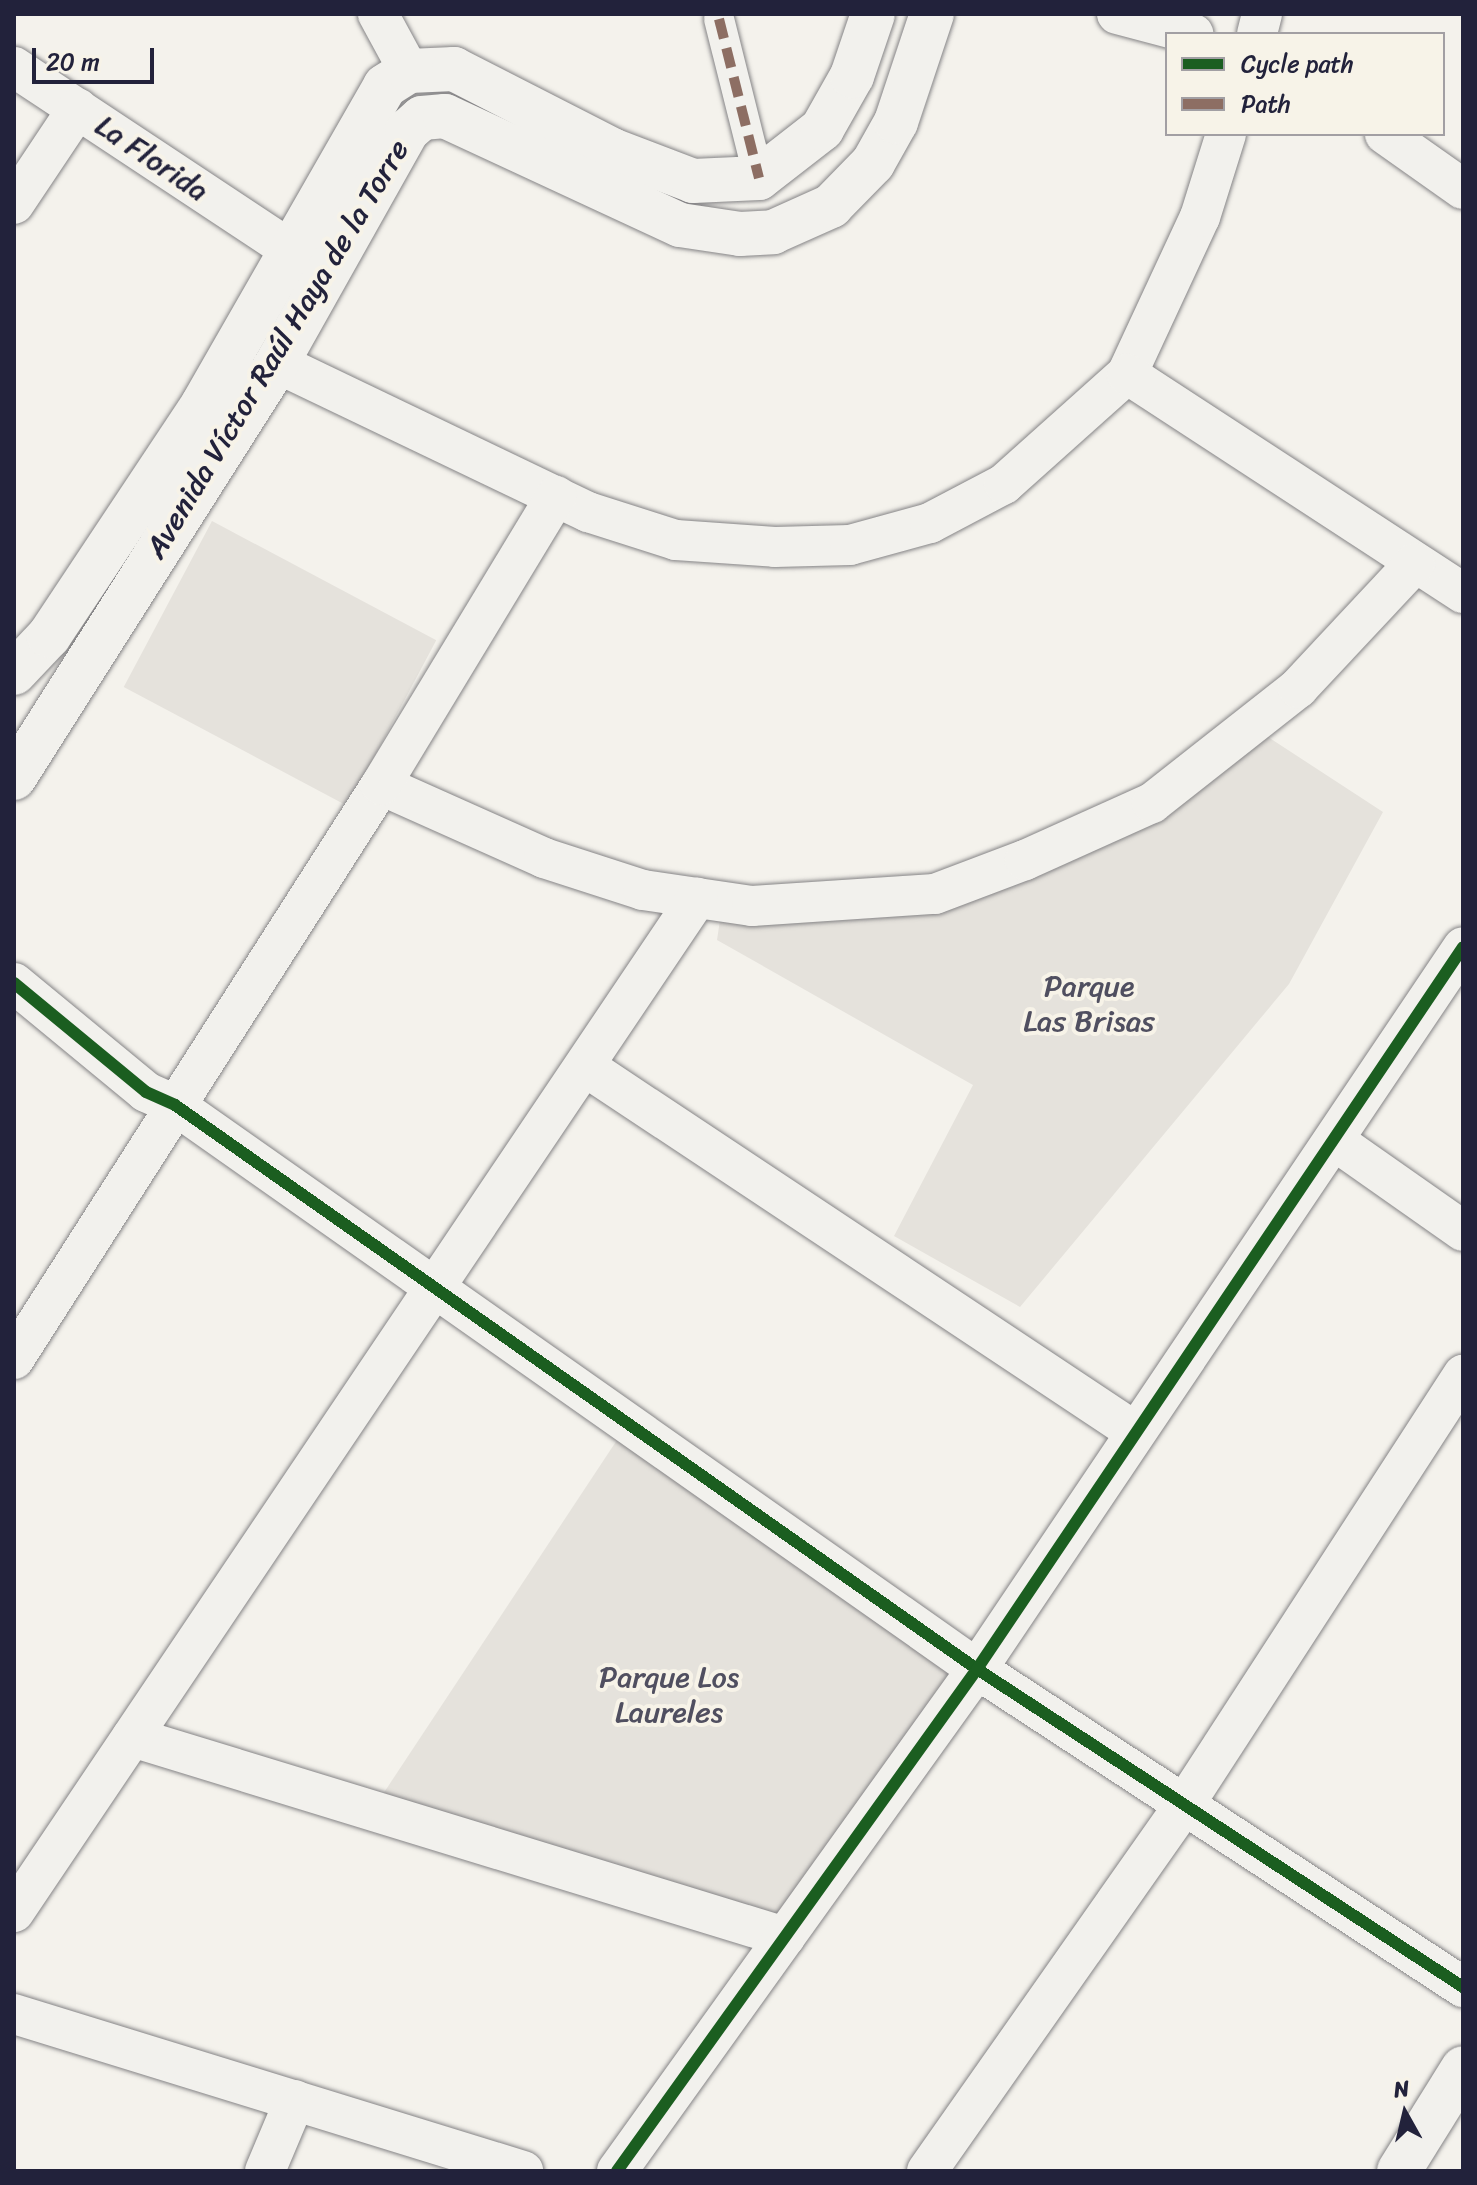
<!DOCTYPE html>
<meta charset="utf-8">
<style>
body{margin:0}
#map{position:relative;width:1477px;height:2185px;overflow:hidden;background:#f4f2ec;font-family:Sriracha,sans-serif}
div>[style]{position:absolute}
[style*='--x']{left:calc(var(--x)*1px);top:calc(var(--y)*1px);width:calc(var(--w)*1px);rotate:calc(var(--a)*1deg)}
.built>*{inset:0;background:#e5e2dc;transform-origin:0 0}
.roads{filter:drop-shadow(0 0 2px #858486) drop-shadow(0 0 2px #858486)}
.pedestrian>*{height:30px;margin:-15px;padding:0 15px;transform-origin:15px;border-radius:15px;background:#f2f1ed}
.minor>*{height:40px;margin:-20px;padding:0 20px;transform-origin:20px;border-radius:20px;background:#f2f1ed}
.tertiary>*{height:44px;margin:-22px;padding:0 22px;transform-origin:22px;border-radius:22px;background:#f2f1ed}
.secondary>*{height:44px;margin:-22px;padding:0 22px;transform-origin:22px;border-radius:22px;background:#f2f1ed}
.quiet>*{height:10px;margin-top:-5px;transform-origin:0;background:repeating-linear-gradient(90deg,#8d6e63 0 20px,transparent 0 30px)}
.cycleway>*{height:12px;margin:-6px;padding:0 6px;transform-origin:6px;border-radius:6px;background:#1b5e20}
span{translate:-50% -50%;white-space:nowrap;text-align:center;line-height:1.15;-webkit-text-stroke:8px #f7f3e8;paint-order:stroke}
.street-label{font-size:30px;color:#22223b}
.park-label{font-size:30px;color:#504f60}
.frame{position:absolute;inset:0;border:16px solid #22223b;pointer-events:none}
.legend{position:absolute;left:1165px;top:32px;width:280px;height:104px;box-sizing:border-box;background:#f7f3e8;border:2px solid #a29fa3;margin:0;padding:10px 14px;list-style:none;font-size:24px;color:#22223b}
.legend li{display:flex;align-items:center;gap:16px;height:40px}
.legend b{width:40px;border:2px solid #a29fa3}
.north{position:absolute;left:1365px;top:2073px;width:80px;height:80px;-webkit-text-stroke:6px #f7f3e8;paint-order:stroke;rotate:352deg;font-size:22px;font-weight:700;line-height:32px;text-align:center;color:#22223b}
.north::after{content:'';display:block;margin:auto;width:28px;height:36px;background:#22223b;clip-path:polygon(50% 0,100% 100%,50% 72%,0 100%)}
.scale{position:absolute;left:32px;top:48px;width:122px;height:36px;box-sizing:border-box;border:4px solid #22223b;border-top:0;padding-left:10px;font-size:24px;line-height:28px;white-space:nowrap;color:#22223b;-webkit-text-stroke:6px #f7f3e8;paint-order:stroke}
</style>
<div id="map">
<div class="built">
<div style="left:212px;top:521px;width:254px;height:188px;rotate:28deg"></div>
<div style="clip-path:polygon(1265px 735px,1383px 812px,1289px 984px,1020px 1307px,894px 1236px,973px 1085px,717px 940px,720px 920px,936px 908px)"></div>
<div style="clip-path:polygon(619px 1437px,957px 1672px,779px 1921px,383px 1794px)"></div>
</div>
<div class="roads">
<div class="pedestrian">
<div style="--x:719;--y:19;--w:164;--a:75.9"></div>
</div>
<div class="minor">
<div style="--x:378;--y:14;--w:65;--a:61.5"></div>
<div style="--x:1117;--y:14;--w:79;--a:14.7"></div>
<div style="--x:1257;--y:34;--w:21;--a:-76"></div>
<div style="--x:14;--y:67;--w:330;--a:33.5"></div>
<div style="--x:1385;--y:134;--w:95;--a:35.2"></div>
<div style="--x:14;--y:204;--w:115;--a:-56.3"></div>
<div style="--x:277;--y:363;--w:345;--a:25.6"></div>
<div style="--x:588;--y:512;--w:92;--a:17.7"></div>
<div style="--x:676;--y:540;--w:99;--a:4"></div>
<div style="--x:775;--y:547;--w:75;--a:-1.5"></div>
<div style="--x:850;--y:545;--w:83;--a:-15.4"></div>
<div style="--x:930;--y:523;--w:84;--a:-27.8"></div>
<div style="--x:1004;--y:484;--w:165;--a:-41.8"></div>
<div style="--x:1127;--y:374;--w:173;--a:-65.1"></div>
<div style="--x:1200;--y:217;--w:87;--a:-72.6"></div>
<div style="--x:1127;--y:374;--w:401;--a:33.1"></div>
<div style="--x:381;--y:785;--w:179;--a:24.1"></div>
<div style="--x:544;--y:858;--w:104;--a:17.9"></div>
<div style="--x:643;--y:890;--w:110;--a:8.4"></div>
<div style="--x:752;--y:906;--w:183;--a:-3.8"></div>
<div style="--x:935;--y:894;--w:96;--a:-20.7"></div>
<div style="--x:1025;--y:860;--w:139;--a:-24.2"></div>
<div style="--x:1152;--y:803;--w:186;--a:-38.2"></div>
<div style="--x:1298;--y:688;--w:171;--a:-46.9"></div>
<div style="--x:14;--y:983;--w:171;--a:39.5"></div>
<div style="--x:146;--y:1092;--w:32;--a:24"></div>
<div style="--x:175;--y:1105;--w:980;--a:35.12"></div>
<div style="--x:977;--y:1669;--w:581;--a:33.2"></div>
<div style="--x:586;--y:1067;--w:658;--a:33.59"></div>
<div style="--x:1335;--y:1141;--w:156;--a:35.1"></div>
<div style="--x:14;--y:1359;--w:681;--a:-57.41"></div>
<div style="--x:381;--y:785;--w:338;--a:-58.8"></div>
<div style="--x:132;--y:1737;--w:683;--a:17.03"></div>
<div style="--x:14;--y:1912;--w:1223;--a:-56.04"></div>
<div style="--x:14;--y:2014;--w:533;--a:17.14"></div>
<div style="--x:265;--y:2171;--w:77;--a:-67.1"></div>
<div style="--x:617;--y:2171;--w:618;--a:-54.35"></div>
<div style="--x:977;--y:1669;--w:870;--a:-56.05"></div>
<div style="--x:927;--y:2171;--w:447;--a:-54.9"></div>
<div style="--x:1184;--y:1805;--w:513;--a:-57.02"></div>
</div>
<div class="tertiary">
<div style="--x:14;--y:673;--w:51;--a:-46.6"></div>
<div style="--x:49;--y:636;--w:278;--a:-56.4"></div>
<div style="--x:203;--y:404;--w:366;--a:-60.2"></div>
<div style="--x:385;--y:86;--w:28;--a:-32"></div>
<div style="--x:409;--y:71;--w:45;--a:-2.5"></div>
<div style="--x:454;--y:69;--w:178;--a:27.1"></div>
<div style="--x:612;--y:150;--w:87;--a:20.9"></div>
<div style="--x:693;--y:181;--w:66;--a:-2.6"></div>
<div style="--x:759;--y:178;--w:80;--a:-37.9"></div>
<div style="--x:822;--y:129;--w:61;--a:-60.5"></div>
<div style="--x:852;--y:76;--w:65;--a:-71.3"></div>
<div style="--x:14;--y:778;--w:491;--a:-57.6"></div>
<div style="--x:277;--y:363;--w:266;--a:-60.7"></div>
<div style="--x:407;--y:131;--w:20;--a:-41"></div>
<div style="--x:422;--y:118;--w:23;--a:-5"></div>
<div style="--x:445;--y:116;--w:259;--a:24.9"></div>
<div style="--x:680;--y:225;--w:61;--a:8.5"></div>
<div style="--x:740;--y:234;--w:33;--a:-3"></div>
<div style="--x:773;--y:232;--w:64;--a:-24.1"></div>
<div style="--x:831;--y:206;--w:60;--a:-45.7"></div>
<div style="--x:873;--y:163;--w:47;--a:-60.7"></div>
<div style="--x:896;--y:122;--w:114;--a:-71.6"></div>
</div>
<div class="secondary">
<div style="--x:1399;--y:2171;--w:121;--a:-58.1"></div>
</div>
</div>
<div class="quiet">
<div style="--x:719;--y:19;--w:164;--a:75.9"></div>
</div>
<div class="cycleway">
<div style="--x:14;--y:983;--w:171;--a:39.5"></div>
<div style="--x:146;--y:1092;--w:32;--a:24"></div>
<div style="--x:175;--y:1105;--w:980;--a:35.12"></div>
<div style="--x:977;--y:1669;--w:581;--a:33.2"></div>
<div style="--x:617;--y:2171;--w:618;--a:-54.35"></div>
<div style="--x:977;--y:1669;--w:870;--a:-56.05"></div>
</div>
<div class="street-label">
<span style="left:152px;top:158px;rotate:34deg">La Florida</span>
<span style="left:277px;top:349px;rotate:-59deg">Avenida Víctor Raúl Haya de la Torre</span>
</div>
<div class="park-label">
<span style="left:1089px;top:1003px">Parque<br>Las Brisas</span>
<span style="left:669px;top:1694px">Parque Los<br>Laureles</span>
</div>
<div class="frame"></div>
<ul class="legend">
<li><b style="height:10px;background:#1b5e20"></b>Cycle path</li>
<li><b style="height:10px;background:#8d6e63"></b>Path</li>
</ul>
<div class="north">N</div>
<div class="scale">20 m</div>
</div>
